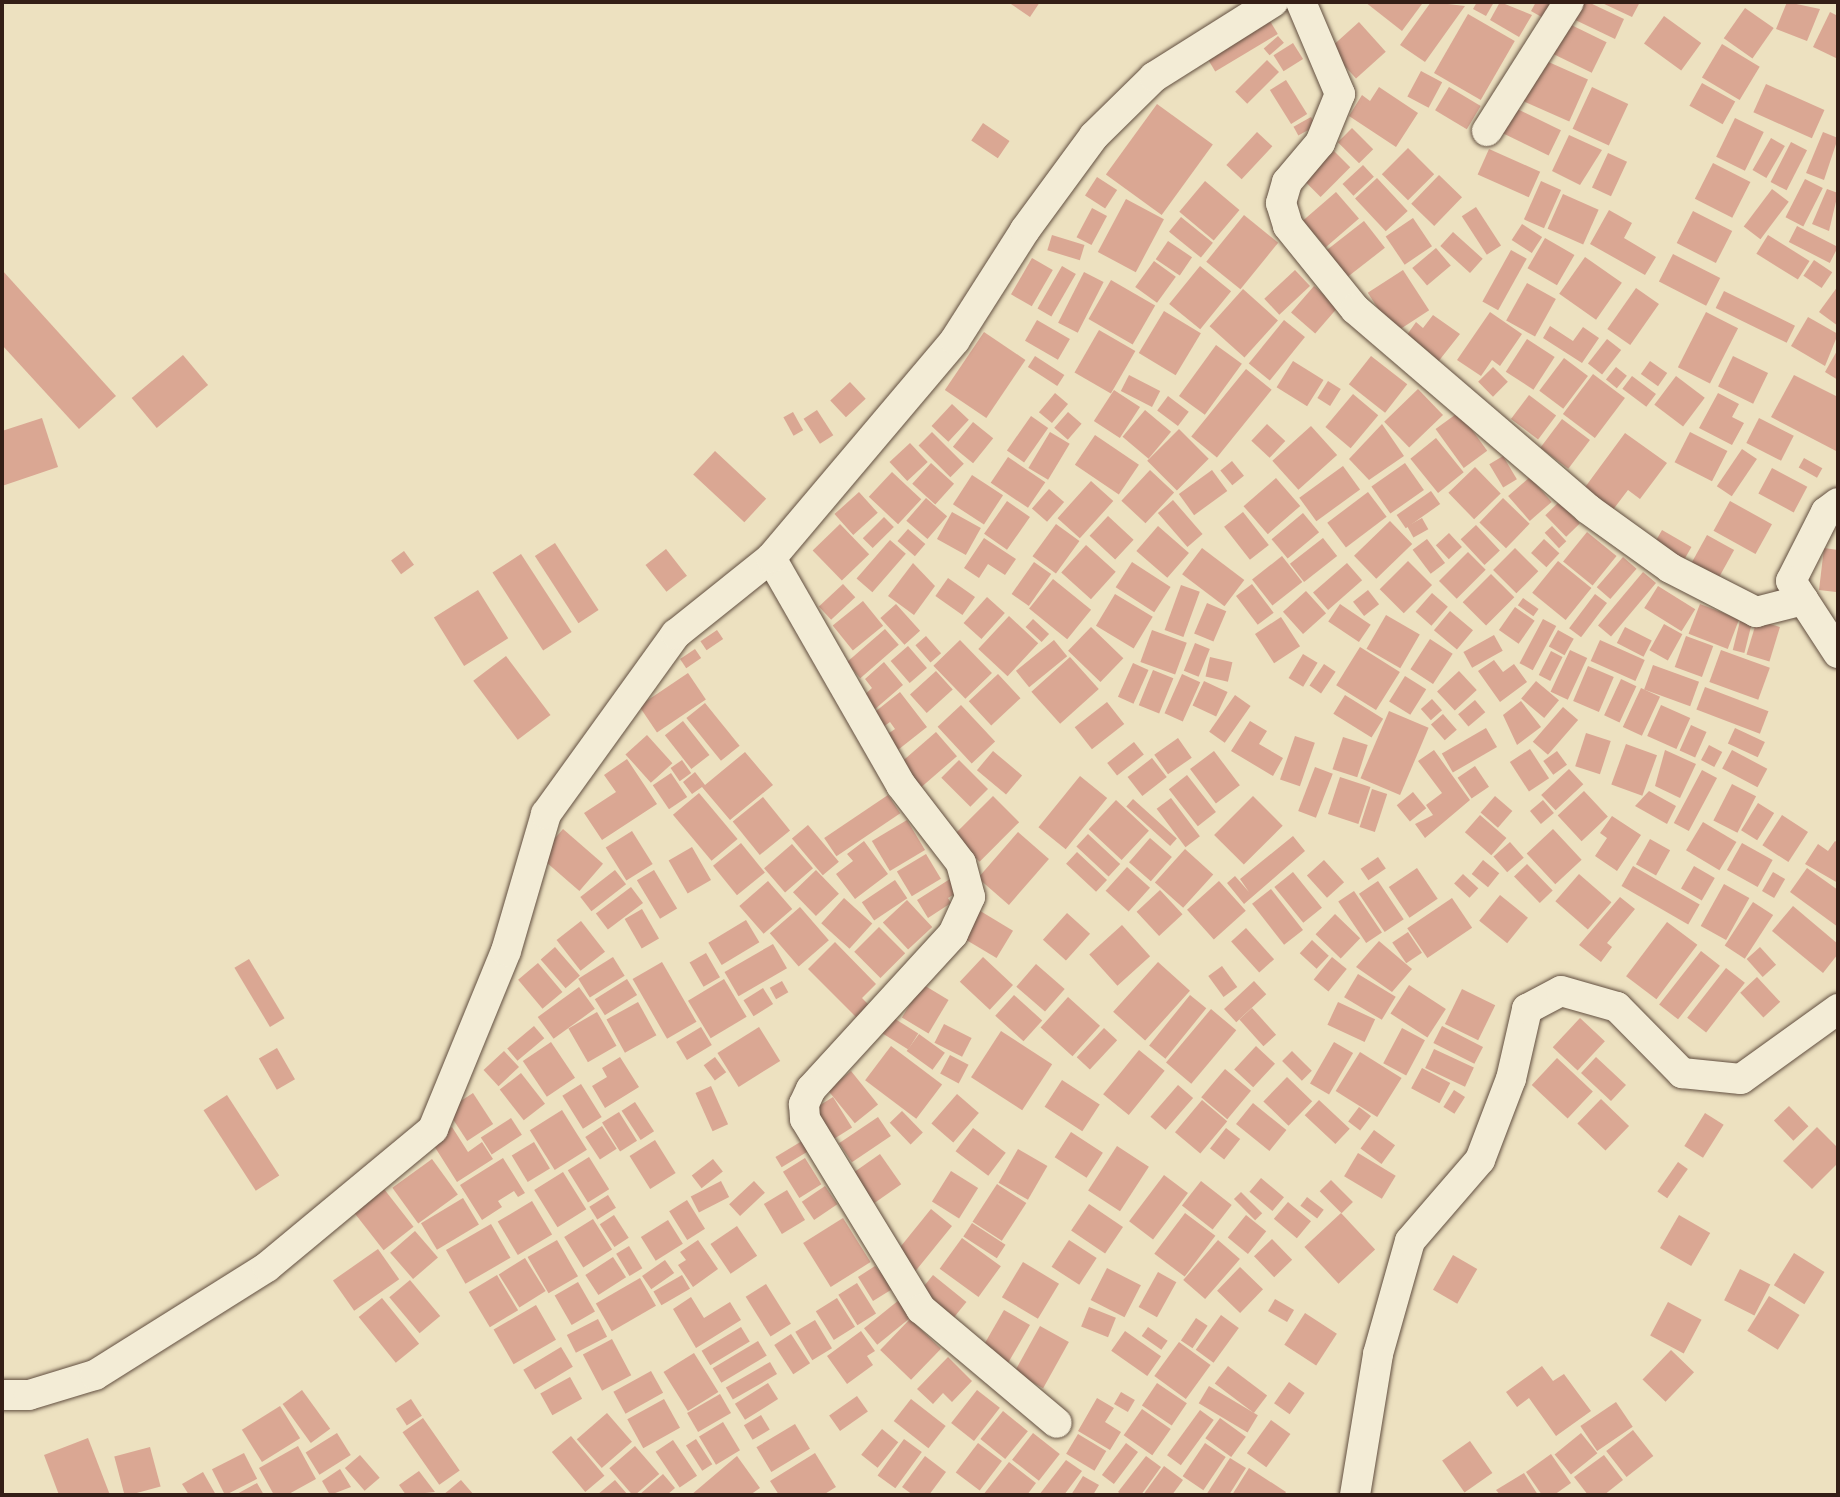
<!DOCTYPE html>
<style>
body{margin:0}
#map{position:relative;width:1840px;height:1497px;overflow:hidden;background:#ede1c0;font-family:"IM FELL French Canon",serif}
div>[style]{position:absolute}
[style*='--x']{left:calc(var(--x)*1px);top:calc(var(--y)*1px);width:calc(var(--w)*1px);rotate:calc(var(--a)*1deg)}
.building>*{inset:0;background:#daa793;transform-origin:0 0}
.roads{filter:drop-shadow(0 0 2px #624f40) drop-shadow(0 0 2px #624f40)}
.minor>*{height:30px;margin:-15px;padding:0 15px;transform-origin:15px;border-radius:15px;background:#f3ecd6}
span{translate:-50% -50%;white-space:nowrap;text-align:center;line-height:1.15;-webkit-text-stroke:7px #f3ecd6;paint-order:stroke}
.frame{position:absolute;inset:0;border:4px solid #341e16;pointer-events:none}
</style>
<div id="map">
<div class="building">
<div style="clip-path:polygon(1008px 2px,1040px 2px,1030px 17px)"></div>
<div style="clip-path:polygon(1365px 2px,1419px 2px,1422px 4px,1402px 31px)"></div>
<div style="clip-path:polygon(1431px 2px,1465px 6px,1425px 62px,1400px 45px)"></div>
<div style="clip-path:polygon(1477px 2px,1494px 2px,1486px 16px,1473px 9px)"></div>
<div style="clip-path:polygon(1500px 2px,1532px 15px,1519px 37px,1490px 20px)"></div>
<div style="clip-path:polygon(1536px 2px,1564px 2px,1552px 23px,1531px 11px)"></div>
<div style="clip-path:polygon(1574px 2px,1588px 2px,1624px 19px,1615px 39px,1567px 16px)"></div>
<div style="clip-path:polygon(1600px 2px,1640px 2px,1632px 17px)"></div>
<div style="clip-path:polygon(1787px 2px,1820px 9px,1807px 41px,1776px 29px)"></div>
<div style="left:1745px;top:8px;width:35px;height:37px;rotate:35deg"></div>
<div style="clip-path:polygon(1830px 12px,1838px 16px,1838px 59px,1813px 47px)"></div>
<div style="left:1468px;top:14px;width:54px;height:68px;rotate:30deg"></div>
<div style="left:1267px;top:16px;width:21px;height:73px;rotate:59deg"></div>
<div style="left:1664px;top:16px;width:46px;height:34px;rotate:36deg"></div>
<div style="left:1559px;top:19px;width:53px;height:34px;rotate:26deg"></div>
<div style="left:1359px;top:22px;width:40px;height:40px;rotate:48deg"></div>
<div style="left:1278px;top:36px;width:9px;height:19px;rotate:49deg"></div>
<div style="left:1293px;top:43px;width:19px;height:23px;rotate:58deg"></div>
<div style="left:1722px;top:44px;width:44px;height:39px;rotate:31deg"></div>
<div style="left:1535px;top:56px;width:58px;height:46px;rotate:24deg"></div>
<div style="left:1267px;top:60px;width:17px;height:45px;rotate:45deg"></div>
<div style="left:1421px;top:71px;width:24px;height:29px;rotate:28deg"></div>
<div style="left:1286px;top:80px;width:40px;height:19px;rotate:58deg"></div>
<div style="left:1702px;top:83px;width:38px;height:26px;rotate:29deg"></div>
<div style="left:1766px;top:84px;width:64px;height:31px;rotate:24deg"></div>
<div style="clip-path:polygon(1379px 87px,1418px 113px,1396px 147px,1349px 116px,1362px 95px,1370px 101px)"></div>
<div style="left:1449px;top:87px;width:37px;height:27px;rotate:31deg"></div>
<div style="left:1592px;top:87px;width:40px;height:46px;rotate:25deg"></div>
<div style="left:1157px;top:104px;width:69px;height:87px;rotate:36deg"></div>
<div style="left:1507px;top:104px;width:60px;height:28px;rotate:26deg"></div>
<div style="left:1311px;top:117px;width:10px;height:20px;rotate:61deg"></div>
<div style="left:1735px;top:118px;width:32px;height:43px;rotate:26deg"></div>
<div style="left:983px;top:123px;width:32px;height:21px;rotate:34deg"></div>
<div style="left:1352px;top:128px;width:30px;height:20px;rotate:45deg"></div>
<div style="left:1257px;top:132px;width:21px;height:45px;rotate:43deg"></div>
<div style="clip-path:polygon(1823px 132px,1838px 138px,1824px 180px,1806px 173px)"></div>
<div style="clip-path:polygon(1569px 135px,1602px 150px,1580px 185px,1552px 171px)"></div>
<div style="left:1771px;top:138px;width:16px;height:37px;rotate:30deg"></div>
<div style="left:1791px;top:142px;width:18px;height:45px;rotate:27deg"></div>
<div style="left:1408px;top:148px;width:37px;height:37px;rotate:45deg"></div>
<div style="left:1489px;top:149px;width:56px;height:28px;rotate:24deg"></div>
<div style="left:1334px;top:151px;width:23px;height:42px;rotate:45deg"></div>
<div style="left:1608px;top:153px;width:21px;height:38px;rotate:25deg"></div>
<div style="left:1713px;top:163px;width:42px;height:40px;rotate:27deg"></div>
<div style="left:1363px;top:165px;width:16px;height:28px;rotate:47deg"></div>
<div style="left:1439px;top:175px;width:32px;height:40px;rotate:44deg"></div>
<div style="left:1097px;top:177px;width:24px;height:22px;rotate:33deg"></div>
<div style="left:1377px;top:178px;width:45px;height:30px;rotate:47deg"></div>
<div style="left:1805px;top:179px;width:20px;height:43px;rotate:27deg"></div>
<div style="left:1205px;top:181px;width:45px;height:40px;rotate:40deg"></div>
<div style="left:1541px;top:181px;width:22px;height:42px;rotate:24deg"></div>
<div style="left:1772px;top:189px;width:21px;height:47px;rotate:37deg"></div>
<div style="clip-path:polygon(1827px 189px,1838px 193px,1829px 231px,1812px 224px)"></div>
<div style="left:1336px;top:192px;width:35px;height:44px;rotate:49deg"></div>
<div style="left:1563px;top:194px;width:39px;height:38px;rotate:24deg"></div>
<div style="left:1126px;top:199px;width:43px;height:60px;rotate:28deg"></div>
<div style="left:1476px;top:207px;width:46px;height:17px;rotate:57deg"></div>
<div style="left:1092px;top:208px;width:17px;height:33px;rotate:28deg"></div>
<div style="clip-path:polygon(1609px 210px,1632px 223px,1624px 238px,1656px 257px,1645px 275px,1590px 244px)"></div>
<div style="left:1693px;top:211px;width:44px;height:36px;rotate:27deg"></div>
<div style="left:1244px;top:215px;width:44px;height:60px;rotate:39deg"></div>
<div style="left:1181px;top:217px;width:41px;height:19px;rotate:39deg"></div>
<div style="left:1413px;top:218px;width:34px;height:33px;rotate:56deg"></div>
<div style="left:1364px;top:221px;width:34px;height:48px;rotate:52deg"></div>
<div style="left:1522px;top:224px;width:24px;height:19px;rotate:33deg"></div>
<div style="left:1797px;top:226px;width:46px;height:18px;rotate:27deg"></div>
<div style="left:1453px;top:232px;width:40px;height:19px;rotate:42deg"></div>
<div style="left:1052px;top:235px;width:34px;height:16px;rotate:17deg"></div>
<div style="left:1768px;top:235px;width:49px;height:22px;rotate:32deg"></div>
<div style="left:1545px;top:238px;width:34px;height:35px;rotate:30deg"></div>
<div style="left:1168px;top:241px;width:29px;height:22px;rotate:34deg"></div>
<div style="left:1436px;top:248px;width:23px;height:31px;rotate:50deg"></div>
<div style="left:1511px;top:250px;width:18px;height:59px;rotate:29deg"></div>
<div style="left:1673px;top:254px;width:53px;height:31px;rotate:27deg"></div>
<div style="left:1585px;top:257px;width:45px;height:45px;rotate:35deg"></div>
<div style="left:1032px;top:258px;width:24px;height:42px;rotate:30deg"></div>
<div style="left:1814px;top:260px;width:22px;height:19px;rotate:34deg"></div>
<div style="left:1154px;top:261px;width:27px;height:32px;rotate:36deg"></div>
<div style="left:1062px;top:266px;width:16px;height:49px;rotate:30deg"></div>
<div style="left:1200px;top:266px;width:40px;height:49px;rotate:39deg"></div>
<div style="clip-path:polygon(2px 270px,116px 396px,79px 429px,2px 345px)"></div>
<div style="left:1295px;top:270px;width:22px;height:42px;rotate:47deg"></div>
<div style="left:1403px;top:270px;width:48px;height:42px;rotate:57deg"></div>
<div style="left:1084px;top:272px;width:22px;height:57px;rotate:27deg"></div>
<div style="left:1111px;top:280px;width:51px;height:45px;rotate:30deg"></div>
<div style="left:1527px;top:283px;width:33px;height:43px;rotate:29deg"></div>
<div style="left:1314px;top:286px;width:32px;height:35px;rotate:41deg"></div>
<div style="clip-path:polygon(1838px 286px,1838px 326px,1819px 312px)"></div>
<div style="left:1636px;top:288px;width:28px;height:50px;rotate:35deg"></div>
<div style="left:1243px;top:289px;width:47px;height:50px;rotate:42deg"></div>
<div style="left:1724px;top:291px;width:79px;height:19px;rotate:26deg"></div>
<div style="left:1164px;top:311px;width:43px;height:49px;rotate:31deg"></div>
<div style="clip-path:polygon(1490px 312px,1522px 334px,1500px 366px,1492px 360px,1481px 376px,1457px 360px)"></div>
<div style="left:1706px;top:312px;width:36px;height:62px;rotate:27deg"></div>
<div style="clip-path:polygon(1433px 315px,1460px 334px,1434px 367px,1402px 342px,1416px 322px,1423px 328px)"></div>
<div style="clip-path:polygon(1808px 317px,1838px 334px,1825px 366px,1791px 346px)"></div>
<div style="left:1037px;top:320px;width:38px;height:24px;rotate:30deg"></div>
<div style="left:1284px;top:320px;width:27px;height:56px;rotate:39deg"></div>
<div style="clip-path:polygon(1550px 326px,1573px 341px,1583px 327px,1599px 338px,1582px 363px,1543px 338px)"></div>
<div style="left:1099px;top:330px;width:42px;height:49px;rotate:30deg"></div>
<div style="left:984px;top:332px;width:50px;height:70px;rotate:34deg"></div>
<div style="left:1527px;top:339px;width:33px;height:39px;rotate:33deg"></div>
<div style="left:1607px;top:339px;width:18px;height:31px;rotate:38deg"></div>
<div style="left:1216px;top:345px;width:32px;height:63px;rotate:36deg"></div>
<div style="clip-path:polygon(1838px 349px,1838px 380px,1825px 372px)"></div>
<div style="left:183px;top:355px;width:39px;height:67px;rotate:50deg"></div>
<div style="left:1035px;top:356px;width:35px;height:13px;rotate:33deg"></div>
<div style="left:1371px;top:356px;width:46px;height:36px;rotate:38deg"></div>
<div style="left:1733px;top:356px;width:39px;height:34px;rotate:26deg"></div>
<div style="left:1564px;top:358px;width:30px;height:41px;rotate:37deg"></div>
<div style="left:1293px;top:361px;width:36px;height:31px;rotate:32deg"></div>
<div style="left:1650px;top:361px;width:21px;height:16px;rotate:35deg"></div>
<div style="left:1493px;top:367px;width:21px;height:21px;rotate:45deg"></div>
<div style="left:1616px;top:367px;width:14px;height:16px;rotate:39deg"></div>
<div style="left:1246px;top:369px;width:33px;height:87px;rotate:39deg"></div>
<div style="left:1593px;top:374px;width:40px;height:50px;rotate:37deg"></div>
<div style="left:1129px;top:375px;width:35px;height:18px;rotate:27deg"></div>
<div style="clip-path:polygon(1794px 375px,1838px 397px,1838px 452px,1771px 417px)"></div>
<div style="left:1632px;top:376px;width:30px;height:16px;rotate:37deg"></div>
<div style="left:1676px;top:376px;width:36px;height:36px;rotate:37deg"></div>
<div style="left:1328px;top:381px;width:15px;height:20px;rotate:32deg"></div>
<div style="left:850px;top:382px;width:23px;height:27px;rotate:47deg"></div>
<div style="left:1418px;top:389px;width:36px;height:47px;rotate:46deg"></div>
<div style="left:1114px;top:390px;width:31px;height:37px;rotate:33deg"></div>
<div style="left:1055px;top:393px;width:17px;height:25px;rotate:40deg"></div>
<div style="clip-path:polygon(1718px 393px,1739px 404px,1732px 417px,1744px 423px,1732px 445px,1699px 428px)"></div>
<div style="left:1353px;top:394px;width:33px;height:43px;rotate:40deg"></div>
<div style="left:1529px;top:395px;width:34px;height:30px;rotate:37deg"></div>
<div style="left:1168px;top:396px;width:26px;height:18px;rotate:37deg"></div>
<div style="left:952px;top:404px;width:23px;height:30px;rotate:43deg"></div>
<div style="left:817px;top:410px;width:30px;height:16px;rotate:57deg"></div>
<div style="left:1145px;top:410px;width:34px;height:35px;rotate:40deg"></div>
<div style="left:793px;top:412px;width:21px;height:11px;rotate:61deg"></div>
<div style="left:1068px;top:412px;width:18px;height:21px;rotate:41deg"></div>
<div style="left:1459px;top:412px;width:48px;height:29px;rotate:54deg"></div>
<div style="left:1031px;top:416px;width:21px;height:42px;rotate:35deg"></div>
<div style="clip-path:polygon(42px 418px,58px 467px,2px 486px,2px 431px)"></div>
<div style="left:1759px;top:418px;width:39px;height:28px;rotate:27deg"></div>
<div style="left:1562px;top:419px;width:35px;height:36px;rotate:37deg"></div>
<div style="left:973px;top:422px;width:26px;height:32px;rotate:39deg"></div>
<div style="left:1267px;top:424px;width:25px;height:23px;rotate:43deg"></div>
<div style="clip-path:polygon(1382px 424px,1404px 456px,1369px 480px,1349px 459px)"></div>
<div style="left:1311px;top:426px;width:39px;height:52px;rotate:48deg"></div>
<div style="left:1179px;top:429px;width:42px;height:45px;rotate:45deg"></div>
<div style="left:932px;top:432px;width:45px;height:19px;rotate:45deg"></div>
<div style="left:1050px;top:432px;width:23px;height:42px;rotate:31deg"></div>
<div style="left:1690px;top:432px;width:42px;height:34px;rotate:27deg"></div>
<div style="clip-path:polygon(1625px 433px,1667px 463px,1640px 499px,1628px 490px,1612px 511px,1583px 490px)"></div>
<div style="left:1095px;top:435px;width:53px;height:36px;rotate:34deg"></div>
<div style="left:1436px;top:438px;width:44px;height:33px;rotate:51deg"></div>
<div style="left:910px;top:443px;width:26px;height:28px;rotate:47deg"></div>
<div style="left:1742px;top:449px;width:18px;height:45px;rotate:34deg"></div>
<div style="left:715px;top:451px;width:70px;height:32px;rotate:43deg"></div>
<div style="left:1503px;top:456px;width:27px;height:16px;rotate:59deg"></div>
<div style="left:1008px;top:457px;width:45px;height:31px;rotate:34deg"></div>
<div style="left:1804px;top:458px;width:21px;height:11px;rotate:29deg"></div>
<div style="left:1232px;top:461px;width:19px;height:15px;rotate:51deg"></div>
<div style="left:931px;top:463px;width:31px;height:28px;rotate:42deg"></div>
<div style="left:1405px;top:463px;width:33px;height:41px;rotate:55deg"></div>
<div style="left:1343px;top:466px;width:29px;height:54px;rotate:54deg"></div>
<div style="left:1475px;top:467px;width:37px;height:37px;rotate:46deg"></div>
<div style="left:1772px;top:468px;width:40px;height:29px;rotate:28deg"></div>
<div style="left:1150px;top:470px;width:33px;height:42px;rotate:43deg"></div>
<div style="left:1212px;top:470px;width:26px;height:41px;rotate:54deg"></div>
<div style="left:892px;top:472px;width:40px;height:34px;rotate:43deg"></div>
<div style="left:972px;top:475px;width:37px;height:35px;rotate:33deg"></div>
<div style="left:1530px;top:477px;width:33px;height:29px;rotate:49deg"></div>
<div style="left:1276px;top:478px;width:37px;height:43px;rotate:49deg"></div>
<div style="left:1091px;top:481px;width:30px;height:50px;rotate:42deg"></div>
<div style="left:1049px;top:489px;width:20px;height:26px;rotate:41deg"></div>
<div style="left:1431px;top:491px;width:16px;height:42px;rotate:55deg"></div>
<div style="left:859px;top:492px;width:28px;height:33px;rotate:48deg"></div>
<div style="left:1368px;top:492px;width:31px;height:51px;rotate:53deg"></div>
<div style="left:926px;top:498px;width:28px;height:30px;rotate:41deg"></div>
<div style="left:1503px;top:498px;width:37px;height:34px;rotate:44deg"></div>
<div style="left:1173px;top:500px;width:45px;height:20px;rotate:49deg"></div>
<div style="left:1007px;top:501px;width:28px;height:40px;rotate:35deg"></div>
<div style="left:1730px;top:501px;width:48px;height:34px;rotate:29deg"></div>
<div style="left:1559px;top:502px;width:30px;height:19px;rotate:46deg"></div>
<div style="left:952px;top:512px;width:33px;height:31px;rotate:29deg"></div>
<div style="left:1243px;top:512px;width:42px;height:24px;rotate:52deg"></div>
<div style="left:1303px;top:513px;width:25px;height:41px;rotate:50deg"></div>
<div style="left:1108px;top:516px;width:35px;height:27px;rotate:43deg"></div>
<div style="left:884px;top:517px;width:14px;height:30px;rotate:45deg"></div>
<div style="left:1422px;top:518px;width:13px;height:17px;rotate:61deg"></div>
<div style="left:1390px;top:521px;width:32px;height:50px;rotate:46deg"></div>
<div style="left:840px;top:524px;width:42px;height:38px;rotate:46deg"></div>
<div style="left:1056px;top:524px;width:29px;height:40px;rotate:36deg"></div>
<div style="left:1476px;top:525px;width:35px;height:21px;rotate:47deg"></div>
<div style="left:1158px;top:526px;width:41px;height:33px;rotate:41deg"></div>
<div style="left:1552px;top:526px;width:21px;height:10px;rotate:47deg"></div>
<div style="left:908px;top:529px;width:23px;height:16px;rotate:41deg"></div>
<div style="left:1662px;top:530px;width:34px;height:17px;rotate:30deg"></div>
<div style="left:1587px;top:532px;width:38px;height:38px;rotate:39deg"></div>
<div style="left:1449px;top:533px;width:19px;height:18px;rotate:47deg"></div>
<div style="left:1707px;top:535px;width:31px;height:40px;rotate:29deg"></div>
<div style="clip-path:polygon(984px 538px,1016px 559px,1005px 575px,988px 564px,979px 578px,964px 568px)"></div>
<div style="left:1323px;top:538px;width:23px;height:42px;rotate:52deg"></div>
<div style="left:1427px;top:539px;width:30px;height:18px;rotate:53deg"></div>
<div style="left:1544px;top:539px;width:21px;height:19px;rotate:43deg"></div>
<div style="left:890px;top:540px;width:21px;height:51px;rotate:41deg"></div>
<div style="left:555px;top:543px;width:80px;height:24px;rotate:57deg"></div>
<div style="left:1086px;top:545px;width:40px;height:37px;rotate:42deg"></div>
<div style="left:1202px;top:548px;width:53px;height:33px;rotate:37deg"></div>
<div style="left:1515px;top:548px;width:33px;height:31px;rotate:45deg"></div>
<div style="clip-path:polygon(1824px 548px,1838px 550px,1836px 592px,1819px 590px)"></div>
<div style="left:666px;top:549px;width:34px;height:26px;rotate:52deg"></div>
<div style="left:404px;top:551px;width:17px;height:16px;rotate:54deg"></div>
<div style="left:1468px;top:552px;width:25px;height:41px;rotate:45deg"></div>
<div style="left:521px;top:554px;width:93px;height:34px;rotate:57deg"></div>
<div style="left:1282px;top:556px;width:33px;height:38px;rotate:52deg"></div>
<div style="left:1623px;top:557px;width:18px;height:40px;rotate:41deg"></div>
<div style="left:1408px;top:561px;width:34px;height:40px;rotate:45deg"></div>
<div style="left:1558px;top:561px;width:43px;height:41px;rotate:39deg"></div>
<div style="left:1034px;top:562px;width:21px;height:39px;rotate:35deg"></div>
<div style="left:1132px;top:562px;width:46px;height:30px;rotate:33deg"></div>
<div style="clip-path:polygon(913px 563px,935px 586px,914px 615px,888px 596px)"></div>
<div style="left:1347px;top:563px;width:23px;height:45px;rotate:49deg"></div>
<div style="left:1643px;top:572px;width:17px;height:70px;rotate:40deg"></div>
<div style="left:1491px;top:574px;width:33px;height:40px;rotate:45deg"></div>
<div style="left:948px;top:578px;width:33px;height:22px;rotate:35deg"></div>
<div style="left:1053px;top:579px;width:49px;height:38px;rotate:39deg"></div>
<div style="left:843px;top:584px;width:18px;height:33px;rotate:47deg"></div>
<div style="left:1252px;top:584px;width:36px;height:20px;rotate:53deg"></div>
<div style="left:1181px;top:585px;width:20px;height:48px;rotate:20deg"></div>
<div style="left:1658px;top:586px;width:44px;height:26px;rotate:32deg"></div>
<div style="left:478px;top:590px;width:57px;height:52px;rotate:58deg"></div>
<div style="left:1368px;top:590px;width:18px;height:19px;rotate:52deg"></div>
<div style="left:1306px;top:591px;width:30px;height:31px;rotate:48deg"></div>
<div style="left:1432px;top:593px;width:21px;height:25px;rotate:41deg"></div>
<div style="left:1115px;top:594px;width:44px;height:37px;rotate:31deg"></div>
<div style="left:1595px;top:594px;width:15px;height:43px;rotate:37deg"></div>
<div style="left:987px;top:597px;width:24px;height:35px;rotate:42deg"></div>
<div style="left:1523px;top:598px;width:19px;height:9px;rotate:35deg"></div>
<div style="left:863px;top:601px;width:32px;height:39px;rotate:51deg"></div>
<div style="left:1207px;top:603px;width:21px;height:33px;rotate:23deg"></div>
<div style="left:896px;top:604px;width:36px;height:21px;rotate:48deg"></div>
<div style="left:1340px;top:604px;width:37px;height:21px;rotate:34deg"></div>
<div style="left:1700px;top:604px;width:42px;height:32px;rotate:21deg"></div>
<div style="left:1515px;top:607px;width:24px;height:28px;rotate:35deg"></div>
<div style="left:1450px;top:611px;width:30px;height:25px;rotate:40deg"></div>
<div style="left:1386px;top:615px;width:39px;height:39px;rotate:30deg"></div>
<div style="left:1009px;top:616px;width:40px;height:45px;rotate:43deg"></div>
<div style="left:1281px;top:617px;width:35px;height:31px;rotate:57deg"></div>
<div style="left:1033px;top:619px;width:22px;height:11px;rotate:43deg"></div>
<div style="left:1543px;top:619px;width:15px;height:50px;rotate:28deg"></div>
<div style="left:1757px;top:620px;width:24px;height:36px;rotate:17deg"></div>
<div style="left:1740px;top:621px;width:12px;height:30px;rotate:14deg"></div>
<div style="left:1664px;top:624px;width:21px;height:30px;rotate:29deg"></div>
<div style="left:1091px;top:627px;width:45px;height:33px;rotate:44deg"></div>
<div style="left:1625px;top:627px;width:30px;height:18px;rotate:27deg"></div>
<div style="left:885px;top:629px;width:21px;height:51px;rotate:49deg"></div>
<div style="left:717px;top:630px;width:11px;height:20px;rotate:56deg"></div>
<div style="left:1152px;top:630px;width:37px;height:34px;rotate:20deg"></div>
<div style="left:1558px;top:630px;width:18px;height:19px;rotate:29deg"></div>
<div style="left:1494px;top:635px;width:18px;height:35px;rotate:61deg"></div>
<div style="left:926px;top:636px;width:23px;height:14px;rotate:49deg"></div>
<div style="left:1686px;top:636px;width:29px;height:33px;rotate:20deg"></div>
<div style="left:1430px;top:639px;width:27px;height:36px;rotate:33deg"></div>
<div style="left:960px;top:640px;width:46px;height:37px;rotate:46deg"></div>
<div style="left:1054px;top:640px;width:21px;height:49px;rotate:51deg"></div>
<div style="left:1600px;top:640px;width:49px;height:23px;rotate:24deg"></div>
<div style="left:1195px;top:643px;width:16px;height:30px;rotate:22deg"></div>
<div style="left:908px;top:646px;width:29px;height:23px;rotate:49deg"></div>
<div style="left:1360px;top:647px;width:47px;height:45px;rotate:32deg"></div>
<div style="left:695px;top:649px;width:11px;height:18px;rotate:56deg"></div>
<div style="left:1570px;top:650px;width:19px;height:46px;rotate:25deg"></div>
<div style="left:1721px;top:650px;width:52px;height:34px;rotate:20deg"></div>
<div style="left:1551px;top:651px;width:13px;height:27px;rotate:27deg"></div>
<div style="left:1303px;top:654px;width:17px;height:28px;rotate:31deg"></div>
<div style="left:506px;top:656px;width:74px;height:41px;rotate:53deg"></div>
<div style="left:1070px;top:657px;width:43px;height:52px;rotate:48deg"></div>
<div style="left:1210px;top:657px;width:23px;height:20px;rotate:13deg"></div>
<div style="clip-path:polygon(1494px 660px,1503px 672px,1514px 664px,1527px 682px,1500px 702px,1478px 671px)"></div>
<div style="clip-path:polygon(884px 662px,903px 685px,874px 710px,862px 697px,872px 688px,865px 679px)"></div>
<div style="left:1133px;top:663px;width:17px;height:37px;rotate:24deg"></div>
<div style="left:1324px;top:664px;width:14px;height:26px;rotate:34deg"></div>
<div style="left:1653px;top:665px;width:49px;height:26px;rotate:20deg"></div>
<div style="left:1588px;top:666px;width:28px;height:38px;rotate:23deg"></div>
<div style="left:1153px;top:670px;width:22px;height:38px;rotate:22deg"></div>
<div style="left:936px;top:671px;width:25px;height:35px;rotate:48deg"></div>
<div style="left:1459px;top:671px;width:26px;height:30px;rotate:47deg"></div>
<div style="left:688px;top:673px;width:32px;height:59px;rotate:56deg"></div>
<div style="left:998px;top:674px;width:33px;height:40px;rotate:47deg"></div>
<div style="left:1182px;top:674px;width:20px;height:43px;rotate:24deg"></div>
<div style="left:1405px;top:676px;width:25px;height:30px;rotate:32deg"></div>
<div style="left:1621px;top:679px;width:17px;height:40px;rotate:25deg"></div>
<div style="left:1204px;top:681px;width:26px;height:27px;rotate:25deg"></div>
<div style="left:1536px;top:681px;width:30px;height:23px;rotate:40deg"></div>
<div style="left:1705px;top:687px;width:68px;height:24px;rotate:21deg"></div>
<div style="left:1641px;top:688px;width:21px;height:43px;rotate:25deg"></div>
<div style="clip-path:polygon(900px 692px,927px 727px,894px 753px,882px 738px,895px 729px,890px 722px,876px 732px,866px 719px)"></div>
<div style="left:1235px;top:695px;width:19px;height:45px;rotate:35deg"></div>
<div style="left:1345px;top:695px;width:45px;height:22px;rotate:32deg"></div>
<div style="left:1432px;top:699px;width:15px;height:15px;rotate:48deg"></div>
<div style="left:1475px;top:700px;width:16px;height:22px;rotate:50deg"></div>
<div style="clip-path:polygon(1521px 701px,1541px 727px,1517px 745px,1503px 715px)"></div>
<div style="left:1107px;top:702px;width:28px;height:41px;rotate:52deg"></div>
<div style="left:705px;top:703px;width:55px;height:24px;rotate:51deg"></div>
<div style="left:961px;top:705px;width:50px;height:32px;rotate:47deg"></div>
<div style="left:1661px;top:705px;width:32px;height:34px;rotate:24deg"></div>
<div style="left:1563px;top:707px;width:20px;height:46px;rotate:41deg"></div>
<div style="left:1389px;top:711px;width:43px;height:73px;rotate:23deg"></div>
<div style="left:1443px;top:714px;width:21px;height:16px;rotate:49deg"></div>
<div style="left:683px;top:721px;width:43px;height:23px;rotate:52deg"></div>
<div style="clip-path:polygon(1250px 721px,1267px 731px,1259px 744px,1283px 758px,1273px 776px,1231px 751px)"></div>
<div style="left:1691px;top:725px;width:17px;height:28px;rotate:24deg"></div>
<div style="left:1486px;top:728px;width:22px;height:51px;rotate:60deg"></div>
<div style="left:1735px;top:728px;width:33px;height:17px;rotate:25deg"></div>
<div style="left:936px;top:732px;width:32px;height:51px;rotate:49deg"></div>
<div style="left:1586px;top:733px;width:26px;height:35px;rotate:18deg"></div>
<div style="left:647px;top:735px;width:38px;height:29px;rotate:48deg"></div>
<div style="left:1295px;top:736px;width:21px;height:46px;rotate:19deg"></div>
<div style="left:1343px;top:737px;width:26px;height:34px;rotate:18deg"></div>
<div style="left:1178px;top:738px;width:24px;height:29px;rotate:55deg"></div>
<div style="left:1134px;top:742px;width:16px;height:34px;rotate:52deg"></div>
<div style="left:1626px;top:744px;width:33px;height:43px;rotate:20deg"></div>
<div style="left:1709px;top:745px;width:15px;height:17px;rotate:28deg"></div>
<div style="left:1530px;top:749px;width:35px;height:24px;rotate:57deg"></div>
<div style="clip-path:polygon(1434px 750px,1470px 800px,1425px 838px,1415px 824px,1433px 815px,1426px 805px,1442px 793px,1418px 761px)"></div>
<div style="clip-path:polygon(1665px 750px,1696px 764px,1680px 798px,1655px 786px)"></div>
<div style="left:1732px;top:750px;width:40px;height:21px;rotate:28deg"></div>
<div style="left:993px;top:751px;width:38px;height:25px;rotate:40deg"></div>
<div style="left:1214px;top:751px;width:43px;height:30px;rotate:53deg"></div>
<div style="left:1557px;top:751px;width:17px;height:17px;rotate:54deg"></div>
<div style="clip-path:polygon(745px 752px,773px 785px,730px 820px,702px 787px,692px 794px,683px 782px,695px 772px,705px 785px)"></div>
<div style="left:1152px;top:758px;width:24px;height:31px;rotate:52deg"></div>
<div style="clip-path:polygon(627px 759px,657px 804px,602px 840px,584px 813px,616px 792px,604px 775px)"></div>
<div style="left:682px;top:760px;width:16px;height:14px;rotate:55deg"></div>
<div style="left:959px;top:760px;width:41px;height:25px;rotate:45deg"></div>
<div style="left:1475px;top:766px;width:25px;height:21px;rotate:56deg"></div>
<div style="left:1315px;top:767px;width:19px;height:47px;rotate:21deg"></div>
<div style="left:1569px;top:769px;width:21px;height:38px;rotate:47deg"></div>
<div style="left:1702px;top:770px;width:17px;height:60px;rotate:28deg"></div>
<div style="left:671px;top:773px;width:29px;height:22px;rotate:56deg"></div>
<div style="left:1187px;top:775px;width:47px;height:23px;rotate:52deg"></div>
<div style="left:1080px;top:776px;width:35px;height:66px;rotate:39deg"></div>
<div style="left:1340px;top:777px;width:32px;height:39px;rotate:18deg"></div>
<div style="left:1732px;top:784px;width:27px;height:41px;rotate:27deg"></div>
<div style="left:1372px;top:789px;width:16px;height:40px;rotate:18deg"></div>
<div style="left:1584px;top:791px;width:35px;height:36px;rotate:47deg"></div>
<div style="clip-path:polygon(1649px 791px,1676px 806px,1667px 824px,1635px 806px)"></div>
<div style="left:1413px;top:792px;width:21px;height:21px;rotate:51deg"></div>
<div style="left:699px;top:793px;width:60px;height:34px;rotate:50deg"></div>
<div style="left:888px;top:795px;width:22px;height:77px;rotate:56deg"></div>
<div style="left:993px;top:796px;width:37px;height:56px;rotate:45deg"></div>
<div style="left:1253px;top:796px;width:42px;height:55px;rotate:45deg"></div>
<div style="left:1495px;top:796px;width:23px;height:22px;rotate:41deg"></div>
<div style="left:763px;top:797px;width:43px;height:39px;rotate:51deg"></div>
<div style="left:1171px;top:798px;width:48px;height:18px;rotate:53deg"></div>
<div style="left:1133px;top:799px;width:59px;height:10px;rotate:42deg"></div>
<div style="left:1116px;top:800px;width:45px;height:40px;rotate:43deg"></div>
<div style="left:1543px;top:800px;width:17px;height:17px;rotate:50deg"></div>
<div style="left:1758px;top:803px;width:19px;height:32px;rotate:32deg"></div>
<div style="left:1480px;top:815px;width:35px;height:23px;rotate:41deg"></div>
<div style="left:1782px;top:815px;width:31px;height:36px;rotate:33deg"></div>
<div style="clip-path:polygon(1612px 816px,1641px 835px,1617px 871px,1595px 856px,1607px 838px,1600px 833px)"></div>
<div style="left:907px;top:820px;width:35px;height:41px;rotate:59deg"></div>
<div style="left:1703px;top:822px;width:39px;height:33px;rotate:31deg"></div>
<div style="left:808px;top:825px;width:48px;height:21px;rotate:50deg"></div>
<div style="left:563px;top:829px;width:53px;height:36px;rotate:41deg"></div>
<div style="left:1553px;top:829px;width:42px;height:36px;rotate:47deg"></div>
<div style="left:632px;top:831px;width:39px;height:31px;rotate:58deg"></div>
<div style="left:1018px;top:832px;width:41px;height:61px;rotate:41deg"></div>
<div style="left:1088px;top:834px;width:44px;height:17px;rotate:43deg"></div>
<div style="clip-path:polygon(1293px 836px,1305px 851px,1244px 904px,1227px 883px,1235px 876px,1249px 892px,1240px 879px)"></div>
<div style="left:1150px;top:838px;width:29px;height:32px;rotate:41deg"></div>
<div style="left:1650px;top:839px;width:23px;height:29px;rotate:29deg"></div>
<div style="clip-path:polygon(864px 841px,888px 874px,855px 899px,836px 874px,853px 861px,847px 854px)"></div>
<div style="clip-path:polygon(1835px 841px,1838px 843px,1838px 883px,1805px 864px,1818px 844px,1828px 851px)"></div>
<div style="left:1510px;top:842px;width:21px;height:22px;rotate:49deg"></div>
<div style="left:741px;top:843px;width:38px;height:36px;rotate:51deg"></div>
<div style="left:1742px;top:843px;width:35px;height:31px;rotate:29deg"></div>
<div style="left:792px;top:844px;width:32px;height:37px;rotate:49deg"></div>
<div style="left:692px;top:847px;width:38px;height:27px;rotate:60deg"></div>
<div style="left:1185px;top:849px;width:38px;height:45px;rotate:42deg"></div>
<div style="left:1077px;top:852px;width:41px;height:16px;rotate:43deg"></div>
<div style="left:926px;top:854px;width:29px;height:34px;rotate:59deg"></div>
<div style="left:1378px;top:857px;width:14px;height:21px;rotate:56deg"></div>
<div style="left:1324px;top:860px;width:30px;height:23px;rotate:48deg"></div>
<div style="left:1483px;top:860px;width:21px;height:18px;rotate:39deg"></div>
<div style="left:1527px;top:864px;width:37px;height:18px;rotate:46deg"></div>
<div style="left:1633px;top:866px;width:77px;height:23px;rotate:30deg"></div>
<div style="left:1694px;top:866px;width:24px;height:26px;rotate:30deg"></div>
<div style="left:1127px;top:867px;width:31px;height:32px;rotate:42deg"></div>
<div style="left:1417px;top:868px;width:37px;height:34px;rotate:56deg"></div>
<div style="clip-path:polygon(1807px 868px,1838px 890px,1838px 927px,1790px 892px)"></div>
<div style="left:615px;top:870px;width:18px;height:44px;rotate:52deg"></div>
<div style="left:654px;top:870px;width:45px;height:20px;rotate:59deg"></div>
<div style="left:816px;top:870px;width:33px;height:32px;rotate:46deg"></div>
<div style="left:1293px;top:872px;width:46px;height:24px;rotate:51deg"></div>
<div style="left:1773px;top:872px;width:14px;height:22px;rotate:30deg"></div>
<div style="left:1463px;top:874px;width:21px;height:13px;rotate:43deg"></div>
<div style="left:1579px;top:874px;width:43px;height:36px;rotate:41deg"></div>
<div style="clip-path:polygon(950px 879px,958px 892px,948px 898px,951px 903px,928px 918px,917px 900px)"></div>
<div style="left:895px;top:880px;width:22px;height:40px;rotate:56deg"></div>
<div style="left:768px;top:881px;width:37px;height:38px;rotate:49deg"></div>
<div style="left:1219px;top:881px;width:40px;height:43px;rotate:48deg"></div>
<div style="left:1378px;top:881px;width:46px;height:23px;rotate:56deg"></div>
<div style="left:1724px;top:884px;width:29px;height:48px;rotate:29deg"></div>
<div style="left:631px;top:887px;width:20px;height:44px;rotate:53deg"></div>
<div style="left:1271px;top:889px;width:52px;height:24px;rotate:52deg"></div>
<div style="left:1160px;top:890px;width:33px;height:32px;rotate:47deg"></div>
<div style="left:1354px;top:891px;width:50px;height:19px;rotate:56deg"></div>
<div style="left:1500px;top:895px;width:36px;height:33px;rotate:39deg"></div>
<div style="clip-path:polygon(1620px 897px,1635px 909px,1607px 943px,1612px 947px,1601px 962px,1579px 945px)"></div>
<div style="left:844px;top:898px;width:38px;height:34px;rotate:42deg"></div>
<div style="left:1452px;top:898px;width:36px;height:54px;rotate:56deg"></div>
<div style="left:907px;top:900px;width:37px;height:33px;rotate:47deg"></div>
<div style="left:1753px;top:902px;width:24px;height:52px;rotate:33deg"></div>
<div style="clip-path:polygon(1793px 906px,1838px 944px,1838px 954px,1823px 973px,1772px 931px)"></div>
<div style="left:800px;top:907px;width:44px;height:40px;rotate:49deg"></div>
<div style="left:642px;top:909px;width:34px;height:20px;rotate:60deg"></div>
<div style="left:977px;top:909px;width:42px;height:32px;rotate:31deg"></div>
<div style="left:1067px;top:913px;width:31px;height:36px;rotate:42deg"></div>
<div style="left:1335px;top:914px;width:35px;height:28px;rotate:44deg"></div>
<div style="left:746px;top:920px;width:26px;height:44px;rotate:59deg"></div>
<div style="left:581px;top:921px;width:39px;height:31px;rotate:52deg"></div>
<div style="left:1667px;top:922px;width:38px;height:68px;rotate:37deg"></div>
<div style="left:1122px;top:925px;width:42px;height:44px;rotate:48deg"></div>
<div style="left:879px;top:927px;width:37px;height:35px;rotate:45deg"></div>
<div style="left:1246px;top:928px;width:42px;height:20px;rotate:48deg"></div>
<div style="left:1408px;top:932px;width:25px;height:19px;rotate:56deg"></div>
<div style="left:1312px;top:940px;width:23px;height:18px;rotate:43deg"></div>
<div style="clip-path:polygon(1379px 941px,1412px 969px,1392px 992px,1356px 967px)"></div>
<div style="clip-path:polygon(835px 942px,876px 984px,862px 998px,871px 1007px,858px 1019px,808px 969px)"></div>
<div style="left:773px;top:944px;width:28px;height:56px;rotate:60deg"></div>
<div style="left:555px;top:947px;width:38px;height:19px;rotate:49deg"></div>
<div style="left:1760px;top:947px;width:24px;height:18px;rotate:48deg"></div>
<div style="left:1701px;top:951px;width:24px;height:68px;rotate:38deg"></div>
<div style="left:706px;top:953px;width:28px;height:19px;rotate:60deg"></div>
<div style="left:613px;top:957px;width:22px;height:41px;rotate:58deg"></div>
<div style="left:983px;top:957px;width:41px;height:34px;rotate:43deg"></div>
<div style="left:1332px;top:957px;width:19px;height:29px;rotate:39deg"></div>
<div style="left:249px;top:959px;width:69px;height:17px;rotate:59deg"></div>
<div style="left:662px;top:962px;width:69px;height:34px;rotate:60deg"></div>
<div style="left:1158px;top:962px;width:43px;height:67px;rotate:42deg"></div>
<div style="left:538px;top:963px;width:38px;height:26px;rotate:50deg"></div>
<div style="left:1036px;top:964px;width:38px;height:30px;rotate:41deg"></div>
<div style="left:1222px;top:966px;width:26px;height:17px;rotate:54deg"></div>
<div style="left:1726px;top:968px;width:24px;height:63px;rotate:38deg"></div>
<div style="left:1358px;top:974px;width:44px;height:27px;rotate:31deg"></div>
<div style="left:1757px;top:977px;width:34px;height:23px;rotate:47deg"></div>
<div style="left:627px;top:979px;width:19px;height:38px;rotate:58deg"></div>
<div style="left:724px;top:979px;width:44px;height:42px;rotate:59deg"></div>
<div style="left:782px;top:981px;width:13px;height:14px;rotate:61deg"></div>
<div style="left:1254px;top:981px;width:18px;height:41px;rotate:47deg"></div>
<div style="left:922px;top:984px;width:31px;height:39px;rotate:31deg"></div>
<div style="left:1409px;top:985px;width:44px;height:34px;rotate:33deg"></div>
<div style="left:579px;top:987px;width:27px;height:51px;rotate:54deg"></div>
<div style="left:763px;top:988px;width:19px;height:23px;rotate:58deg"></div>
<div style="left:1462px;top:989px;width:37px;height:39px;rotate:26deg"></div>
<div style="left:1014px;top:995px;width:38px;height:28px;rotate:42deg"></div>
<div style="left:1190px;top:995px;width:21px;height:65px;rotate:39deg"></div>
<div style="left:1068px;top:997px;width:43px;height:41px;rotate:42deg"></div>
<div style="left:638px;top:1002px;width:38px;height:36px;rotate:61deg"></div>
<div style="left:1338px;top:1002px;width:41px;height:25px;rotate:25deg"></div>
<div style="left:1252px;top:1008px;width:36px;height:17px;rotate:48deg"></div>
<div style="left:1211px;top:1009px;width:33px;height:70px;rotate:40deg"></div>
<div style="left:597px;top:1012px;width:39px;height:33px;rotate:60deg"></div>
<div style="left:892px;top:1017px;width:31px;height:19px;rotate:32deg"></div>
<div style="left:1580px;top:1018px;width:34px;height:40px;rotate:43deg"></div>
<div style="left:944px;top:1024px;width:31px;height:21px;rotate:27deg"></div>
<div style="left:534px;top:1026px;width:16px;height:35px;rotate:50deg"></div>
<div style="left:1442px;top:1026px;width:46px;height:19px;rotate:27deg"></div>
<div style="left:701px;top:1027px;width:21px;height:29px;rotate:59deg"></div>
<div style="left:759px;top:1027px;width:40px;height:49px;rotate:58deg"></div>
<div style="left:1104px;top:1028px;width:18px;height:40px;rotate:43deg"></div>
<div style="left:1402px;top:1028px;width:26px;height:40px;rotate:28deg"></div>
<div style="left:1001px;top:1031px;width:61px;height:55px;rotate:33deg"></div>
<div style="left:919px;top:1034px;width:32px;height:21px;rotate:36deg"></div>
<div style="left:551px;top:1042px;width:43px;height:34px;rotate:56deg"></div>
<div style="left:1334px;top:1042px;width:22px;height:48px;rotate:30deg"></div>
<div style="left:891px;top:1046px;width:64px;height:43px;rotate:37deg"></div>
<div style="left:1256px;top:1046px;width:26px;height:32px;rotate:43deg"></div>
<div style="left:277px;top:1048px;width:36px;height:21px;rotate:60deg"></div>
<div style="left:1434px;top:1049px;width:44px;height:21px;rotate:25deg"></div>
<div style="left:1139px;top:1050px;width:33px;height:57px;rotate:39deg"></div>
<div style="left:504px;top:1051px;width:22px;height:28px;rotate:47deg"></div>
<div style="left:1292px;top:1051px;width:28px;height:14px;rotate:45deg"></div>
<div style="left:1360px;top:1052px;width:49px;height:46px;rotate:32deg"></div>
<div style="left:950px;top:1055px;width:21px;height:21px;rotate:28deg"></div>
<div style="clip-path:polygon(620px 1057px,639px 1087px,605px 1108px,592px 1086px,607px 1077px,602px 1068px)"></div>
<div style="left:715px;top:1057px;width:19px;height:14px;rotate:54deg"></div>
<div style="left:1596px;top:1057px;width:41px;height:22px;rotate:43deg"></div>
<div style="left:1557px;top:1058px;width:49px;height:37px;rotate:43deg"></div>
<div style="left:1422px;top:1068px;width:32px;height:23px;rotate:28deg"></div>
<div style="left:1225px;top:1069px;width:34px;height:37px;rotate:40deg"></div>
<div style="left:851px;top:1071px;width:43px;height:30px;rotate:51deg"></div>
<div style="left:521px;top:1073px;width:39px;height:27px;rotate:52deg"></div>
<div style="left:1287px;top:1077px;width:35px;height:34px;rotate:44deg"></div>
<div style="left:1062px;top:1080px;width:45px;height:32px;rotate:33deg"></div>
<div style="left:581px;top:1084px;width:39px;height:22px;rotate:58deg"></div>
<div style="left:1178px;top:1085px;width:20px;height:42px;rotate:41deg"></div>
<div style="left:711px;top:1086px;width:42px;height:17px;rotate:66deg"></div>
<div style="left:1454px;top:1090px;width:13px;height:20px;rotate:32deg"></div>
<div style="left:473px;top:1093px;width:37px;height:31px;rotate:57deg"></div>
<div style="left:957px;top:1094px;width:29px;height:39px;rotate:41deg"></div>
<div style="left:227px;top:1095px;width:96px;height:28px;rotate:57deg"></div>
<div style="left:833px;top:1097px;width:36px;height:23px;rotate:58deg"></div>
<div style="left:1601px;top:1099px;width:39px;height:34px;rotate:44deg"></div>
<div style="left:1202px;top:1100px;width:33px;height:42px;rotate:40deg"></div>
<div style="left:1319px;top:1100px;width:42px;height:21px;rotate:43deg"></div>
<div style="left:635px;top:1102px;width:35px;height:16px;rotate:57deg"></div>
<div style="left:1253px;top:1103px;width:43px;height:27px;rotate:39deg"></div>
<div style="left:1789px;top:1106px;width:28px;height:21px;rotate:46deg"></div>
<div style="left:1359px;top:1107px;width:15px;height:18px;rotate:37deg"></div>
<div style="left:562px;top:1110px;width:47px;height:38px;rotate:58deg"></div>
<div style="left:902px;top:1111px;width:30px;height:17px;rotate:46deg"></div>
<div style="left:619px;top:1112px;width:34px;height:20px;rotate:58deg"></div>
<div style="left:1705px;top:1113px;width:22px;height:39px;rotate:32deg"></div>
<div style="left:878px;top:1117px;width:23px;height:47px;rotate:56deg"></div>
<div style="left:511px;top:1118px;width:20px;height:36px;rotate:57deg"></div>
<div style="left:602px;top:1126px;width:27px;height:20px;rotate:57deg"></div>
<div style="clip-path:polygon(452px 1127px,468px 1152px,482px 1142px,493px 1159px,457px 1182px,431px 1141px)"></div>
<div style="clip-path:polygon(1817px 1127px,1838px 1148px,1838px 1163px,1812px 1189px,1783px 1161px)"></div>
<div style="left:973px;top:1128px;width:41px;height:29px;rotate:37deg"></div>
<div style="left:1226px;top:1128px;width:18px;height:26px;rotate:38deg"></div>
<div style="left:1374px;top:1130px;width:26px;height:23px;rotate:36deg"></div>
<div style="left:1071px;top:1132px;width:38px;height:30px;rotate:33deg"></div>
<div style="left:655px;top:1140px;width:39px;height:30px;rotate:58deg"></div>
<div style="left:802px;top:1141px;width:12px;height:31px;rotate:59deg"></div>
<div style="left:534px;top:1142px;width:31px;height:26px;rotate:59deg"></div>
<div style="left:1117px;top:1146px;width:38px;height:53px;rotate:33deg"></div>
<div style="left:1018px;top:1149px;width:34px;height:39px;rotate:30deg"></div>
<div style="left:1358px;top:1153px;width:44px;height:27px;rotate:31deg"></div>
<div style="left:880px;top:1154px;width:37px;height:44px;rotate:55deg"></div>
<div style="left:589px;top:1157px;width:38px;height:25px;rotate:58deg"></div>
<div style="clip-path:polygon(503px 1158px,525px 1193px,518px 1197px,514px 1191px,498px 1201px,502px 1207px,482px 1220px,460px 1185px)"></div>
<div style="left:805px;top:1158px;width:31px;height:26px;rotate:58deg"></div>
<div style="left:432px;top:1159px;width:44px;height:49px;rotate:54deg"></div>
<div style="left:713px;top:1159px;width:16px;height:27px;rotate:52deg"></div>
<div style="left:1678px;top:1162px;width:12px;height:36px;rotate:35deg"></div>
<div style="left:951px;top:1171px;width:32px;height:36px;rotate:32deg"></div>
<div style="left:563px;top:1172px;width:44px;height:34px;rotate:58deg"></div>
<div style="left:1164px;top:1175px;width:30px;height:58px;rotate:37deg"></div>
<div style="left:1261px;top:1178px;width:30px;height:18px;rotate:40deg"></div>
<div style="left:1331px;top:1180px;width:31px;height:16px;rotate:45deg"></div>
<div style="left:721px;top:1181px;width:18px;height:34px;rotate:63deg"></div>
<div style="left:754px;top:1181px;width:16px;height:34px;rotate:47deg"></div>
<div style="left:1201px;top:1181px;width:39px;height:31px;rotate:38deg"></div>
<div style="left:997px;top:1184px;width:35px;height:45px;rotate:33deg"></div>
<div style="left:825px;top:1186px;width:22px;height:28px;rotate:56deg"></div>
<div style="left:384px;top:1189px;width:48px;height:38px;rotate:52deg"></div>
<div style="left:787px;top:1190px;width:35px;height:27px;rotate:59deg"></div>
<div style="left:1241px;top:1192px;width:30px;height:10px;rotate:45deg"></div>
<div style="left:608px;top:1195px;width:15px;height:22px;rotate:58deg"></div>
<div style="left:1307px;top:1197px;width:21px;height:11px;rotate:37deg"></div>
<div style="left:463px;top:1198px;width:31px;height:49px;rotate:59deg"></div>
<div style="left:687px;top:1200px;width:34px;height:21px;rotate:58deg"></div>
<div style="left:532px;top:1201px;width:39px;height:40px;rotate:59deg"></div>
<div style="left:1288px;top:1202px;width:30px;height:22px;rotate:40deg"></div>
<div style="left:1089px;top:1204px;width:41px;height:32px;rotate:34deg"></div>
<div style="left:931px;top:1209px;width:27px;height:62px;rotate:39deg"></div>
<div style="left:1185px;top:1213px;width:38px;height:51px;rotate:37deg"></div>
<div style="left:1341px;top:1213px;width:50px;height:50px;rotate:47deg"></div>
<div style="left:614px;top:1215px;width:27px;height:17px;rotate:57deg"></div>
<div style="left:1246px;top:1215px;width:26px;height:29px;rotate:39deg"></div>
<div style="left:1679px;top:1215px;width:36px;height:38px;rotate:30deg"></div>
<div style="left:843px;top:1218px;width:52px;height:47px;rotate:58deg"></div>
<div style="left:593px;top:1219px;width:36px;height:34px;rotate:58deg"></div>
<div style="left:668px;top:1220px;width:28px;height:32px;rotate:58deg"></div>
<div style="left:972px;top:1223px;width:40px;height:16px;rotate:33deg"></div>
<div style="left:491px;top:1224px;width:39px;height:52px;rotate:60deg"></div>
<div style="left:737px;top:1226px;width:36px;height:32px;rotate:56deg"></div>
<div style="left:415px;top:1231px;width:35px;height:33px;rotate:49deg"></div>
<div style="left:962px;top:1238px;width:48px;height:38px;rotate:36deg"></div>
<div style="left:1272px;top:1239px;width:29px;height:25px;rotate:46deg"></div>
<div style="left:557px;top:1240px;width:42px;height:34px;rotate:60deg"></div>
<div style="clip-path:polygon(698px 1240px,718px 1269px,693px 1287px,678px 1265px,686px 1260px,680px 1252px)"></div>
<div style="left:1069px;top:1240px;width:33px;height:32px;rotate:33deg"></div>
<div style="left:1218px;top:1240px;width:29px;height:53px;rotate:41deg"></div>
<div style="left:629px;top:1246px;width:26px;height:15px;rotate:59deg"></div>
<div style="left:378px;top:1249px;width:37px;height:55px;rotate:55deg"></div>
<div style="left:1794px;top:1253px;width:36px;height:38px;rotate:32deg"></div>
<div style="left:1453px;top:1255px;width:28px;height:40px;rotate:30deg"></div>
<div style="left:613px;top:1257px;width:24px;height:33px;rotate:57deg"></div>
<div style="left:525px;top:1258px;width:39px;height:31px;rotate:58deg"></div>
<div style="left:665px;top:1260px;width:16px;height:28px;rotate:55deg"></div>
<div style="left:1023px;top:1262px;width:42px;height:41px;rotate:31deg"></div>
<div style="clip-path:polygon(875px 1266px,894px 1288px,873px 1301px,858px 1277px)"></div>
<div style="left:1240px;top:1267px;width:32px;height:33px;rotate:44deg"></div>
<div style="left:1107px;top:1268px;width:38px;height:36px;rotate:27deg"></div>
<div style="left:1740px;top:1269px;width:34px;height:35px;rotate:27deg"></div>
<div style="left:1158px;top:1272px;width:21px;height:40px;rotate:29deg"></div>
<div style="left:497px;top:1275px;width:41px;height:33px;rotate:59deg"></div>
<div style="left:682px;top:1275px;width:16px;height:33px;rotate:60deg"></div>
<div style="left:933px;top:1275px;width:43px;height:26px;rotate:39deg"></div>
<div style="left:640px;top:1278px;width:32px;height:51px;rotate:60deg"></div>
<div style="left:410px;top:1280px;width:47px;height:27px;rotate:50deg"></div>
<div style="left:578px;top:1282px;width:34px;height:27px;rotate:60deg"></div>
<div style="left:857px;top:1283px;width:36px;height:22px;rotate:58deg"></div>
<div style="left:766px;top:1284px;width:47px;height:24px;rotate:58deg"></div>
<div style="left:1769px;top:1296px;width:36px;height:41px;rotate:32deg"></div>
<div style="clip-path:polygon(691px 1297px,704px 1318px,730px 1302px,741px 1320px,696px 1348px,673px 1309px)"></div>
<div style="left:382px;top:1298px;width:59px;height:30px;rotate:51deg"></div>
<div style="left:837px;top:1298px;width:34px;height:25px;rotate:58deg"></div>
<div style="left:1275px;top:1299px;width:22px;height:14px;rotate:30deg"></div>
<div style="left:899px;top:1300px;width:21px;height:45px;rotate:51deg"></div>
<div style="left:1668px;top:1302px;width:38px;height:38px;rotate:28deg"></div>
<div style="left:536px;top:1305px;width:40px;height:49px;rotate:60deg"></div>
<div style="left:1089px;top:1307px;width:29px;height:21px;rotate:22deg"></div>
<div style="left:1004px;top:1310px;width:30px;height:48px;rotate:30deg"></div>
<div style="left:1305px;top:1313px;width:38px;height:38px;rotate:33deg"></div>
<div style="left:1221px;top:1315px;width:22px;height:43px;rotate:36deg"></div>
<div style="left:1196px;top:1318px;width:14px;height:27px;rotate:34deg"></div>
<div style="left:598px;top:1319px;width:20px;height:35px;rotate:63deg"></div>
<div style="left:910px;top:1319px;width:43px;height:43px;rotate:44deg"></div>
<div style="left:815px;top:1320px;width:33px;height:23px;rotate:59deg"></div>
<div style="left:1040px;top:1326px;width:33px;height:53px;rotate:29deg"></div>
<div style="left:741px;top:1327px;width:17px;height:46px;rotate:59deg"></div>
<div style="left:1148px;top:1327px;width:24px;height:11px;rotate:35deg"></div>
<div style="clip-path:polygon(861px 1331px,875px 1351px,867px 1356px,873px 1365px,847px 1384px,827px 1356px)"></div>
<div style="left:1125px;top:1331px;width:44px;height:24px;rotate:35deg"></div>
<div style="left:791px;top:1334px;width:35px;height:20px;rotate:57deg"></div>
<div style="left:612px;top:1339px;width:41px;height:33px;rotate:62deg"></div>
<div style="left:758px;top:1341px;width:17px;height:53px;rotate:59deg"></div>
<div style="left:1179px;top:1342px;width:39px;height:42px;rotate:36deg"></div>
<div style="left:561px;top:1347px;width:23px;height:44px;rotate:59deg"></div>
<div style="left:1671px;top:1350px;width:32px;height:41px;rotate:44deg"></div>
<div style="left:694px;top:1353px;width:46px;height:36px;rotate:58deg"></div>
<div style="clip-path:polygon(948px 1357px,972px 1381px,952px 1402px,943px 1393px,933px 1404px,917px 1389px)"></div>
<div style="left:770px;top:1362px;width:14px;height:51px;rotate:60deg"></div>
<div style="left:1228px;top:1366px;width:49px;height:22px;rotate:37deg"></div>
<div style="clip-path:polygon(1542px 1366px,1553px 1381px,1564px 1374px,1591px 1411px,1556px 1436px,1529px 1398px,1517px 1407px,1506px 1392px)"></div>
<div style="left:651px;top:1371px;width:25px;height:43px;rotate:61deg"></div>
<div style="left:570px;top:1377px;width:25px;height:34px;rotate:61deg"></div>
<div style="left:1289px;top:1382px;width:19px;height:26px;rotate:35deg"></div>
<div style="left:768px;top:1383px;width:19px;height:39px;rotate:58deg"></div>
<div style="left:1157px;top:1383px;width:36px;height:27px;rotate:34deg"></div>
<div style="left:1209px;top:1386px;width:57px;height:20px;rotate:31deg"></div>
<div style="left:302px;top:1390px;width:48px;height:24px;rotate:54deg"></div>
<div style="left:977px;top:1390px;width:29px;height:42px;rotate:38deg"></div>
<div style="left:1121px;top:1392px;width:16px;height:14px;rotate:30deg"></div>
<div style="left:720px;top:1394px;width:22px;height:38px;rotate:60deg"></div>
<div style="left:857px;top:1396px;width:19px;height:34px;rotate:55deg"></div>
<div style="clip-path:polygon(1097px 1398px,1114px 1408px,1105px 1422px,1121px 1432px,1110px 1450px,1078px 1431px)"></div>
<div style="left:411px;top:1399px;width:20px;height:18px;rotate:57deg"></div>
<div style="left:664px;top:1399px;width:33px;height:42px;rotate:61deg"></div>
<div style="left:911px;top:1399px;width:44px;height:28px;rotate:38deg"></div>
<div style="left:1616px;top:1402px;width:30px;height:43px;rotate:56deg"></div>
<div style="left:280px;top:1406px;width:38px;height:45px;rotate:58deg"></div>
<div style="left:1142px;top:1409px;width:35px;height:32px;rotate:35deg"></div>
<div style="left:1200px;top:1410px;width:17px;height:56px;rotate:36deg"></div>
<div style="left:1003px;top:1411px;width:32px;height:36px;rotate:39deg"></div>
<div style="left:607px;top:1413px;width:38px;height:40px;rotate:49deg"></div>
<div style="left:761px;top:1415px;width:17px;height:20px;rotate:59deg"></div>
<div style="left:423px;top:1418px;width:64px;height:25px;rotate:55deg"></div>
<div style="left:1220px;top:1418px;width:32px;height:25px;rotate:36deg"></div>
<div style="left:1271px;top:1420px;width:24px;height:41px;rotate:36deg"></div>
<div style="left:723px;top:1422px;width:33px;height:28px;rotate:59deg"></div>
<div style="left:795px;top:1424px;width:29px;height:45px;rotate:59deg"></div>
<div style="left:882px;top:1429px;width:21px;height:33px;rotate:39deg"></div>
<div style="left:1633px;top:1430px;width:33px;height:34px;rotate:52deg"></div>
<div style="left:337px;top:1433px;width:26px;height:37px;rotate:58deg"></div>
<div style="left:1033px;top:1433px;width:34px;height:34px;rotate:38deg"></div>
<div style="left:1581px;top:1433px;width:26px;height:34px;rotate:51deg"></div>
<div style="left:1078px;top:1434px;width:33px;height:23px;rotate:31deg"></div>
<div style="left:571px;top:1436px;width:52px;height:25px;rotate:50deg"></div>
<div style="clip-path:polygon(88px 1438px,110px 1495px,59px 1495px,44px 1455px)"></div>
<div style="left:696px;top:1439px;width:30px;height:12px;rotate:57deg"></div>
<div style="left:904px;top:1439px;width:22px;height:45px;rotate:36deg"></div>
<div style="left:673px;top:1440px;width:43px;height:21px;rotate:56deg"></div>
<div style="left:1470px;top:1441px;width:39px;height:34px;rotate:55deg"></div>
<div style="left:978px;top:1443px;width:30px;height:37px;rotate:37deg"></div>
<div style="left:1126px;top:1443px;width:15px;height:40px;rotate:37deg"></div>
<div style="left:1205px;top:1443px;width:25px;height:40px;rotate:34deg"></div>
<div style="clip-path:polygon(298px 1446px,316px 1479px,287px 1495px,274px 1495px,259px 1468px)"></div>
<div style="left:635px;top:1446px;width:37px;height:34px;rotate:49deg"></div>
<div style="left:150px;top:1447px;width:41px;height:37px;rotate:75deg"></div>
<div style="left:244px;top:1453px;width:29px;height:36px;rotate:63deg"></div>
<div style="clip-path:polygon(815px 1453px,836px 1487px,823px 1495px,779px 1495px,770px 1481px)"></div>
<div style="clip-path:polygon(1551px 1454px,1571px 1483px,1554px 1495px,1542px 1495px,1526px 1472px)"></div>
<div style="left:360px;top:1455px;width:30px;height:20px;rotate:49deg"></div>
<div style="clip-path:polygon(1604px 1455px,1623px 1480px,1604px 1495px,1588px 1495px,1574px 1477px)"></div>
<div style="clip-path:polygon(737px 1456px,760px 1488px,750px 1495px,691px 1495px)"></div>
<div style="clip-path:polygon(925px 1456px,946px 1472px,929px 1495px,913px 1495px,902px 1487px)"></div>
<div style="clip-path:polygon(1146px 1456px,1161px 1467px,1141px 1495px,1122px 1495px,1118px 1492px)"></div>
<div style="clip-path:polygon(1230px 1458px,1246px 1468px,1229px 1495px,1206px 1495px)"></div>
<div style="clip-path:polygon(1066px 1460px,1082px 1471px,1064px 1495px,1039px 1495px)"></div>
<div style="clip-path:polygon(1009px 1462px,1036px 1483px,1027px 1495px,983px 1495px)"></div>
<div style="clip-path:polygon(1164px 1466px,1183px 1480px,1172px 1495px,1143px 1495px)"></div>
<div style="clip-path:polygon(1249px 1468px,1286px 1492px,1284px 1495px,1232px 1495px)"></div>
<div style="clip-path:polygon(340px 1469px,351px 1487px,330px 1495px,322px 1481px)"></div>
<div style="clip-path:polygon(419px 1471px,435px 1492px,406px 1495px,399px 1485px)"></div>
<div style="clip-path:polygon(203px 1472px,216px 1495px,189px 1495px,182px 1484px)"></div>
<div style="clip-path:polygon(1524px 1473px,1538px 1495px,1500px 1495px,1496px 1490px)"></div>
<div style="clip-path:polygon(663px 1474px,675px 1488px,667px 1495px,639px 1495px)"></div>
<div style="clip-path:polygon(1083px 1476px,1099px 1485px,1093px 1495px,1071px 1495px)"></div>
<div style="clip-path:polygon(461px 1480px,474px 1495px,443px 1495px)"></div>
<div style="clip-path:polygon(615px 1480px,628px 1495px,597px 1495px)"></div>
<div style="clip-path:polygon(257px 1483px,264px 1495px,235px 1495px)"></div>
</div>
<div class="roads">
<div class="minor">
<div style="--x:1301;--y:2;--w:100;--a:67"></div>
<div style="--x:1340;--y:94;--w:53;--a:112.2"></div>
<div style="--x:1320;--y:143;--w:51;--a:130.2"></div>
<div style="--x:1287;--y:182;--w:22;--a:106"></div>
<div style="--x:1281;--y:203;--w:24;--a:73"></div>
<div style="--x:1288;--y:226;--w:107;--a:51.1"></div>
<div style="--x:1355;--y:309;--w:307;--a:40.6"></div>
<div style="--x:1588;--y:509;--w:101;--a:35.7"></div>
<div style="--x:1670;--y:568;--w:97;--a:27.1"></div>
<div style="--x:1756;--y:612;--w:49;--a:-14.3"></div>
<div style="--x:1487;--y:131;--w:153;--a:-57.6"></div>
<div style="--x:1838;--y:503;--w:15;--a:143"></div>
<div style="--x:1826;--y:512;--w:77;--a:116.9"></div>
<div style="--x:1791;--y:581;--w:86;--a:56.9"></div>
<div style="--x:771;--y:558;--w:262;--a:60.2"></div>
<div style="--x:901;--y:785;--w:98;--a:52.4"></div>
<div style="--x:961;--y:863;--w:35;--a:75"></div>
<div style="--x:970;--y:897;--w:41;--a:114.7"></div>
<div style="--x:953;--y:934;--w:210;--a:132.5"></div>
<div style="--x:811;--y:1089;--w:17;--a:115"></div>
<div style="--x:804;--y:1104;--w:15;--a:86"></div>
<div style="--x:805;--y:1119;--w:223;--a:58.6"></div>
<div style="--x:921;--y:1309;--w:177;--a:40"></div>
<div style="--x:2;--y:1395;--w:27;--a:0"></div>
<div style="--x:29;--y:1395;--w:69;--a:-16.9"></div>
<div style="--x:95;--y:1375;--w:203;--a:-32.1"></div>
<div style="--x:267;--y:1267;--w:216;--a:-39.7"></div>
<div style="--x:433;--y:1129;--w:192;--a:-67.7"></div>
<div style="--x:506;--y:951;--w:143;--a:-73.7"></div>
<div style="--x:546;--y:814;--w:222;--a:-54.2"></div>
<div style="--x:676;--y:634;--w:122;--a:-38.7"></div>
<div style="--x:771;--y:558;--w:285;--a:-49.8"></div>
<div style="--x:955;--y:340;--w:130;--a:-57.5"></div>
<div style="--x:1025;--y:230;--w:117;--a:-53.7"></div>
<div style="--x:1094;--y:136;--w:84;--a:-44.5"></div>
<div style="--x:1154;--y:77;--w:141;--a:-32.2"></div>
<div style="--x:1355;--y:1495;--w:143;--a:-80.7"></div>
<div style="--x:1378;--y:1354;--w:117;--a:-74.2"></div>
<div style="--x:1410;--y:1241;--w:107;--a:-49.2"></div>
<div style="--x:1480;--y:1160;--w:87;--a:-69.1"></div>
<div style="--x:1511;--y:1079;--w:72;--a:-77.1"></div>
<div style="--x:1527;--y:1009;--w:38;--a:-28"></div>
<div style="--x:1561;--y:991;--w:58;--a:15.9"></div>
<div style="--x:1617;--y:1007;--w:93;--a:45.4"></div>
<div style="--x:1682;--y:1073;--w:59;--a:5.8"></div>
<div style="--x:1741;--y:1079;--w:120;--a:-35.8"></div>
</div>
</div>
<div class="frame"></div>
</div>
